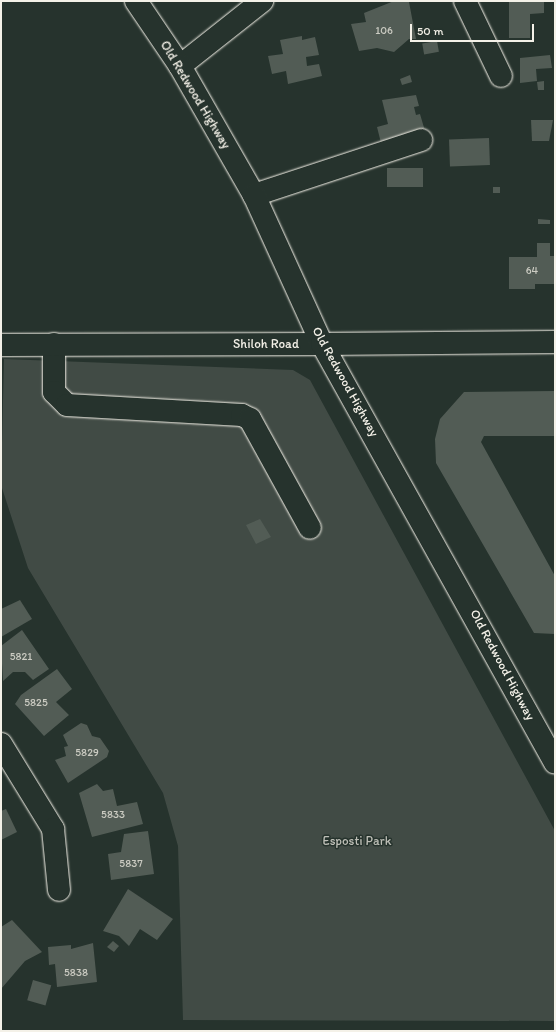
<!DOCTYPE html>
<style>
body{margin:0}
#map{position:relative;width:556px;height:1032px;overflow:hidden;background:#26332d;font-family:Itim,sans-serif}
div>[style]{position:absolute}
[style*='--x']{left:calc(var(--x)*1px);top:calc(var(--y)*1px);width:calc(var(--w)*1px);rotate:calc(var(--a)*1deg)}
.green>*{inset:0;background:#414b45}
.building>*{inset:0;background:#525c55;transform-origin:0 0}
.roads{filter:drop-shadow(0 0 1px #f4f1e8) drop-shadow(0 0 1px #f4f1e8)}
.minor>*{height:22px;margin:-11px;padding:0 11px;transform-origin:11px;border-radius:11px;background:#26332d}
.major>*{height:22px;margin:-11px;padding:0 11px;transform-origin:11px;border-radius:11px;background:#26332d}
span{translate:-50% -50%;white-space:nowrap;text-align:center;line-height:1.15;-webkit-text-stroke:3px #26332d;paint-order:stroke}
.number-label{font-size:11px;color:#ccccc3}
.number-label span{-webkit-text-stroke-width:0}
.street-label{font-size:13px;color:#f4f1e8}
.park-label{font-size:13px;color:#bebfb7}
.frame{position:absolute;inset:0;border:2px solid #f4f1e8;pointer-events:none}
.scale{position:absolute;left:410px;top:24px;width:124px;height:18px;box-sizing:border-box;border:2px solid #f4f1e8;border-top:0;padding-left:5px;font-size:12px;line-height:14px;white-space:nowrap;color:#f4f1e8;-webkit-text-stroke:3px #26332d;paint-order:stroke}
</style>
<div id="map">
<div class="green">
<div style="clip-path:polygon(4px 359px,293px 370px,310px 380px,555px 831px,555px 1021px,183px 1020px,178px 846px,163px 793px,28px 568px,1px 485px)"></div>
</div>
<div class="building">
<div style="clip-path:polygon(394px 1px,409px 2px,416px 39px,409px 39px,394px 52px,377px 48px,359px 51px,351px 24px,366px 22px,364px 13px)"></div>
<div style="clip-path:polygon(509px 1px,544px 1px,544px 13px,530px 14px,530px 38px,509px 38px)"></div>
<div style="clip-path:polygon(302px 36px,302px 40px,315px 37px,319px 55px,306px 57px,307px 66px,319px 64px,322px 76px,288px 84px,286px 71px,272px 74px,268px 56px,283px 54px,280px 40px)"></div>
<div style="left:437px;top:41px;width:11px;height:15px;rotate:80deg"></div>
<div style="clip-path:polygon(550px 55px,552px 68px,536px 69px,537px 81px,520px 83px,520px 58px)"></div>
<div style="clip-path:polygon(410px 75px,412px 82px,402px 85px,400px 79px)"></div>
<div style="clip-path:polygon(544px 81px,544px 90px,538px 90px,537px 82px)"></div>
<div style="clip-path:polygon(416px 95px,419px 106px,414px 107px,416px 115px,420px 114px,425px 131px,381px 143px,377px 127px,388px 124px,382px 100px)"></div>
<div style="clip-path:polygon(531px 120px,553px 120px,549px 141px,532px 141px)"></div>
<div style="left:489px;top:138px;width:27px;height:40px;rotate:88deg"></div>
<div style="left:387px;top:168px;width:36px;height:19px"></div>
<div style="left:493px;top:187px;width:7px;height:6px"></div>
<div style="clip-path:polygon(538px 219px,550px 220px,550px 224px,538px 224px)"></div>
<div style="clip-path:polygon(537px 243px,550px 243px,550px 256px,555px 256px,555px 284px,535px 284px,535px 289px,509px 289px,509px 257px,537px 257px)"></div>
<div style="clip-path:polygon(555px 391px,555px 436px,484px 436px,481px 442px,555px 576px,555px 634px,534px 633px,436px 463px,435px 439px,440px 419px,464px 392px)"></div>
<div style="clip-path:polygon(260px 519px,271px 537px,256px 544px,246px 525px)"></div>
<div style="clip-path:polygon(20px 600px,32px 619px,1px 637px,1px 609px)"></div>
<div style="clip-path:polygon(22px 630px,49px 669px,33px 680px,25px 672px,13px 672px,3px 681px,1px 646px)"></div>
<div style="clip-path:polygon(57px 669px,72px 689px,56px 702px,69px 715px,44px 736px,15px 704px,21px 695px)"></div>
<div style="clip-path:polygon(81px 723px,87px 725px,92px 736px,100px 738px,109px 751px,107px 757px,68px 783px,55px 760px,66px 756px,64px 747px,68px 746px,63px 735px)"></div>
<div style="clip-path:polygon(97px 784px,103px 791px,113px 789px,117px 806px,137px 802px,143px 824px,92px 837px,79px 793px)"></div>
<div style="clip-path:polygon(6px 809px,17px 832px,1px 840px,1px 811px)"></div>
<div style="clip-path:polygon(148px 831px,154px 874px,111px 880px,108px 854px,121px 852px,124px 834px)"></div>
<div style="clip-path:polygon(128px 889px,173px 919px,157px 940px,140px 929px,129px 946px,119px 936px,103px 931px)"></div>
<div style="clip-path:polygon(12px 920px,42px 952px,25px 961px,1px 989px,1px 927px)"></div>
<div style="clip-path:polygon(113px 941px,119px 946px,114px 952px,107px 947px)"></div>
<div style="clip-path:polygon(93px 943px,97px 982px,57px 987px,55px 964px,49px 965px,48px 947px,71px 945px,71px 949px)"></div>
<div style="left:33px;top:980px;width:19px;height:21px;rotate:16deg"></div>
</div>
<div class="roads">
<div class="minor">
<div style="--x:465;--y:1;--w:83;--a:64.4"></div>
<div style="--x:180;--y:66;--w:105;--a:-38.4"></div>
<div style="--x:254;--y:195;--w:176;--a:-18.2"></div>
<div style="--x:54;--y:344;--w:48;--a:90"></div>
<div style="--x:54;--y:392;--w:18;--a:45"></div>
<div style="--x:67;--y:405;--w:175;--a:3.3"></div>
<div style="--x:242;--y:415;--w:9;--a:27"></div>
<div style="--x:250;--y:419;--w:124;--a:61.2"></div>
<div style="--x:1;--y:345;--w:321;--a:-0.2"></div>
<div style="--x:1;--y:744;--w:100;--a:58.5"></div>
<div style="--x:53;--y:829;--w:61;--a:84.4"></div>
</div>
<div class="major">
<div style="--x:136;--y:1;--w:78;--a:55.9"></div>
<div style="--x:180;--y:66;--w:149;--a:60.2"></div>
<div style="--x:254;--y:195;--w:164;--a:65.5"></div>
<div style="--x:322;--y:344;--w:479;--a:60.9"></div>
<div style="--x:322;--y:344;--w:233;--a:-0.5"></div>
</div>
</div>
<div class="number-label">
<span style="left:384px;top:31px">106</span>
<span style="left:532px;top:271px">64</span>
<span style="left:21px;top:657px">5821</span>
<span style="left:36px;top:703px">5825</span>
<span style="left:87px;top:753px">5829</span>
<span style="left:113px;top:815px">5833</span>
<span style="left:131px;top:864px">5837</span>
<span style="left:76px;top:973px">5838</span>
</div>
<div class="street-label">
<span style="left:195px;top:95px;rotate:59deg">Old Redwood Highway</span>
<span style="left:266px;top:344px">Shiloh Road</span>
<span style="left:345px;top:382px;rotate:61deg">Old Redwood Highway</span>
<span style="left:502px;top:665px;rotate:62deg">Old Redwood Highway</span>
</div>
<div class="park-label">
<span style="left:357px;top:841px">Esposti Park</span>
</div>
<div class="frame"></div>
<div class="scale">50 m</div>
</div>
